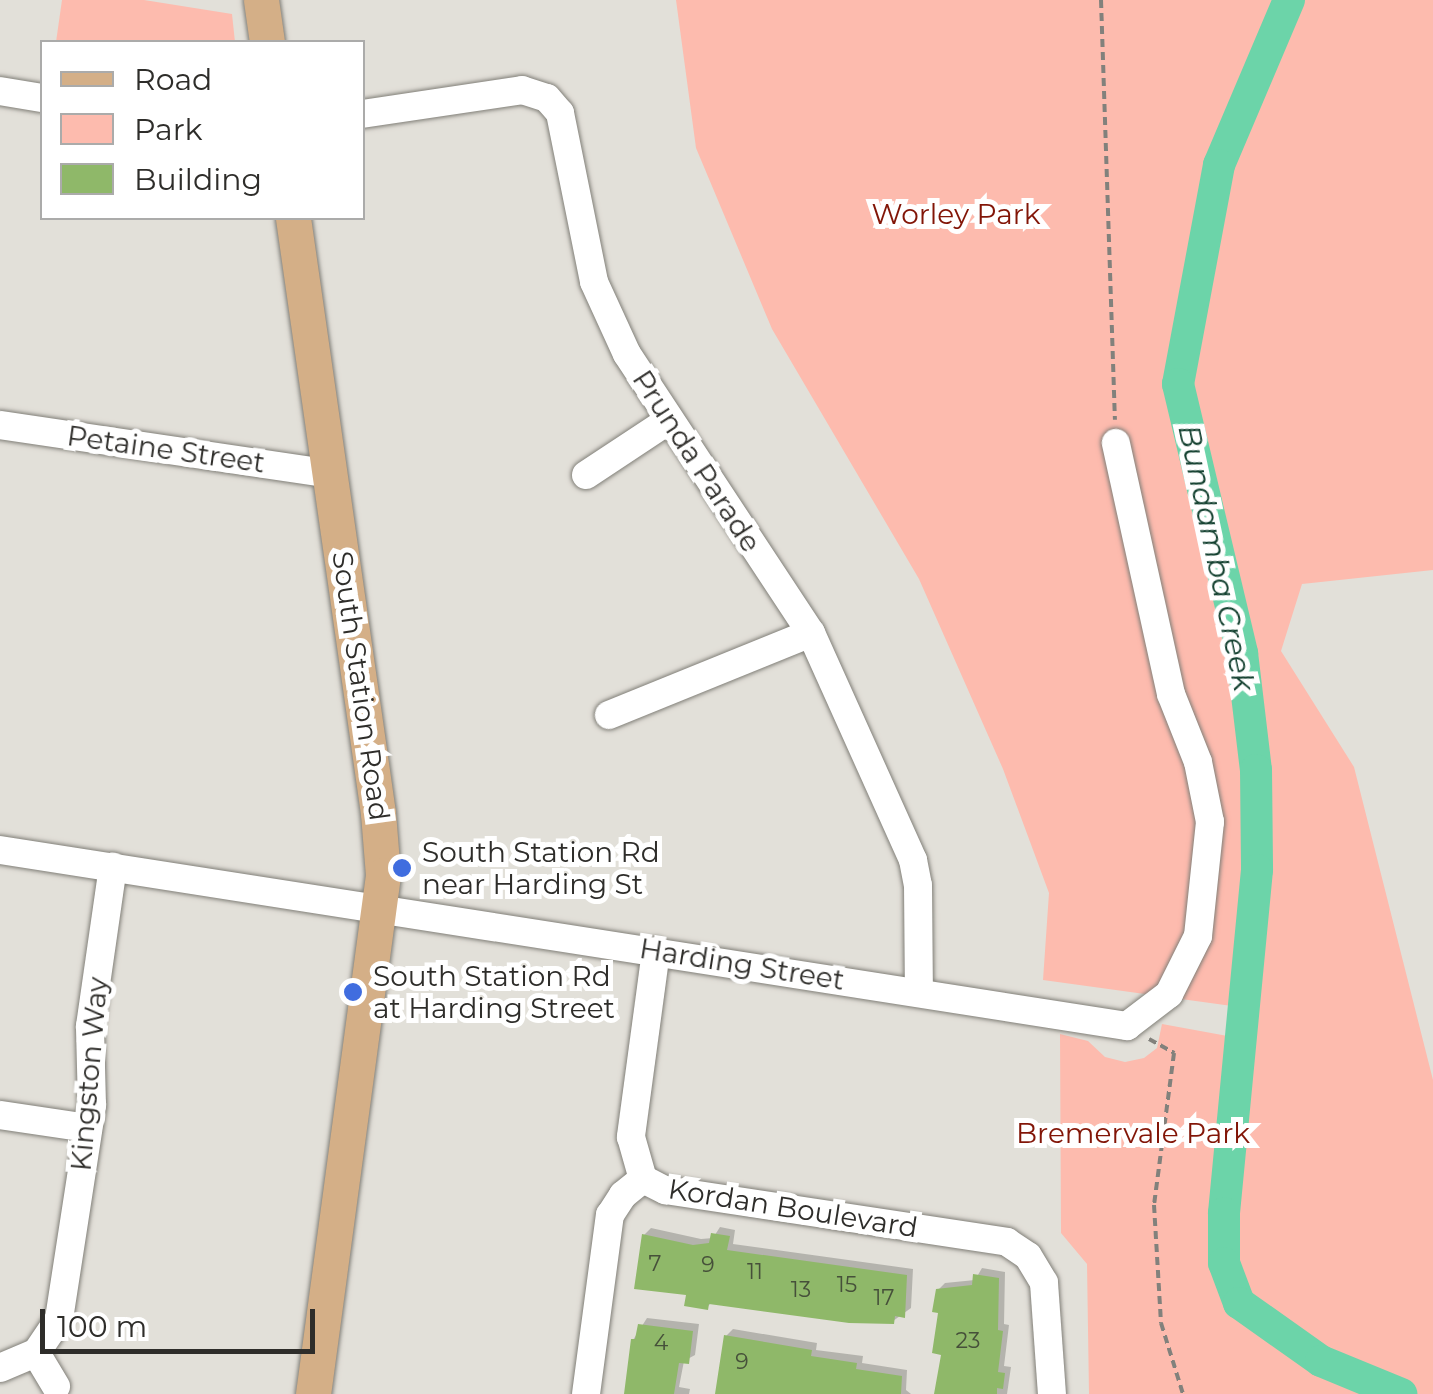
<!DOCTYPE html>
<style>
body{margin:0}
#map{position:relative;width:1433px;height:1394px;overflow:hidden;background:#e2e0d9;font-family:Montserrat,sans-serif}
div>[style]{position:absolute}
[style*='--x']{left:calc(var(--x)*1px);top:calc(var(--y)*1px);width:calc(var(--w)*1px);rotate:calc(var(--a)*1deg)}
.green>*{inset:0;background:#fdbbae}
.shadow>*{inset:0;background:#0003}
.river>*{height:32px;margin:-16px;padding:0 16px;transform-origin:16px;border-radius:16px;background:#6cd4a9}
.building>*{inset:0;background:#8fb869}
.path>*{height:4px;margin-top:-2px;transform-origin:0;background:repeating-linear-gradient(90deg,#82817c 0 8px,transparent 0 13px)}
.roads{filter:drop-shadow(0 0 2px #817f78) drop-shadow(0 0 2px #817f78)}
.minor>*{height:28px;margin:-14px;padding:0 14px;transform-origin:14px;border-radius:14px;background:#fff}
.major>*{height:35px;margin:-17.5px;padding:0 17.5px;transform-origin:17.5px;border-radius:17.5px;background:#d4af87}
.dots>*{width:28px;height:28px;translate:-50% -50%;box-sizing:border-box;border:5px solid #fff;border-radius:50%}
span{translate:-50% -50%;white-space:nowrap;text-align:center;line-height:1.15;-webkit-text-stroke:10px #fff;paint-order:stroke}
.number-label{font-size:22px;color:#46503a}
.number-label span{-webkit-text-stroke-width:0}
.park-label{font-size:28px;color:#821507}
.street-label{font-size:28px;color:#2e2d2a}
.poi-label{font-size:28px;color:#2e2d2a}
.left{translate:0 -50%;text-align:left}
.water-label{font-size:30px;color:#13402f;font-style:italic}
.legend{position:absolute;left:40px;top:40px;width:325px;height:180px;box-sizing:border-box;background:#fff;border:2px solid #ababaa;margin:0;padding:12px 18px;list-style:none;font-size:30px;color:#2e2d2a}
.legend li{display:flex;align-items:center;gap:20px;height:50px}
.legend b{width:50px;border:2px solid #ababaa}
.scale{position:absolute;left:40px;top:1309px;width:275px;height:45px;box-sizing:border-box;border:5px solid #2e2d2a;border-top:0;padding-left:12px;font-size:30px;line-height:35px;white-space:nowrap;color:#2e2d2a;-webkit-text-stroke:8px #fff;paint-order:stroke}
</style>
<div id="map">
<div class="green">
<div style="clip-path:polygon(62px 0,144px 0,232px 14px,235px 42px,56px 42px)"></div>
<div style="clip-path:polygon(676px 0,1433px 0,1433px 570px,1302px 584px,1281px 651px,1354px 767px,1433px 1080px,1433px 1394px,1089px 1394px,1087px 1264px,1061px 1233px,1060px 1034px,1088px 1041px,1105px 1057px,1125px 1062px,1144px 1058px,1157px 1048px,1162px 1024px,1233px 1037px,1232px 1006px,1043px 980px,1049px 893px,1003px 769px,919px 579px,772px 329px,696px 148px)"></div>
</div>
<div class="shadow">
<div style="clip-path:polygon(720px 1227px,735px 1230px,733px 1244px,913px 1269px,911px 1308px,893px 1321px,712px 1302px,707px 1307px,689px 1293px,644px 1235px,651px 1228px,701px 1239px,713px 1238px)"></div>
<div style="clip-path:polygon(982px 1268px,1005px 1272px,1004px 1324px,1009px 1325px,1004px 1366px,1011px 1367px,1007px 1394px,937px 1394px,944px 1353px,938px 1290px,945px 1283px,975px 1280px)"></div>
<div style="clip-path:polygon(647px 1318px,699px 1324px,695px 1355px,684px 1361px,679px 1387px,690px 1389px,689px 1394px,633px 1394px,633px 1340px)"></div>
<div style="clip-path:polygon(733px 1329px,817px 1343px,816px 1350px,863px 1356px,862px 1363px,907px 1370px,906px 1390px,911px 1394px,718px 1394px,726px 1336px)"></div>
</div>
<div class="river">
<div style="--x:1289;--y:0;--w:179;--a:113"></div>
<div style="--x:1219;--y:165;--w:223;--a:100.6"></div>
<div style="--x:1178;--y:384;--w:277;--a:76.6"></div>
<div style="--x:1242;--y:653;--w:118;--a:83.2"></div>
<div style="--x:1256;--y:770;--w:100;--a:89.4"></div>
<div style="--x:1257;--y:870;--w:345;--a:95.5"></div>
<div style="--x:1224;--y:1213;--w:50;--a:90"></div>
<div style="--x:1224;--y:1263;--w:43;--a:69.4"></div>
<div style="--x:1239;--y:1303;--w:100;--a:35.3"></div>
<div style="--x:1321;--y:1361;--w:87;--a:22.4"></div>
</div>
<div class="building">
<div style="clip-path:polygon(711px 1233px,730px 1236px,727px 1250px,907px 1275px,905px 1318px,895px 1316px,894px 1324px,849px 1323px,709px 1304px,708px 1310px,684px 1306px,686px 1295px,634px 1289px,642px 1234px,693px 1245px,709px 1243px)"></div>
<div style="clip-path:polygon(973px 1274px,999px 1278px,998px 1330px,1003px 1331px,998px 1372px,1005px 1373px,1003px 1389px,997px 1388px,997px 1394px,934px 1394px,941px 1355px,932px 1353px,938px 1313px,932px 1312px,936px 1289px,972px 1285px)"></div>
<div style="clip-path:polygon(638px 1324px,693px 1331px,689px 1364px,679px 1363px,674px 1394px,624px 1394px,631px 1339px,635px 1339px)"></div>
<div style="clip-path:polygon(724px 1335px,812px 1350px,811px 1356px,857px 1363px,856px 1369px,902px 1376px,901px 1394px,715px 1394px)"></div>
</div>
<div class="path">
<div style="--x:1101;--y:0;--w:420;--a:88.1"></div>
<div style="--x:1149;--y:1039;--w:29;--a:29"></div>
<div style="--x:1174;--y:1053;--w:153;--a:97.5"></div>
<div style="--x:1154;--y:1205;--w:118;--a:86.6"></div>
<div style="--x:1161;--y:1323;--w:74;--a:72.8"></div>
</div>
<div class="roads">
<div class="minor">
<div style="--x:0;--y:91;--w:43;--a:9.5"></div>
<div style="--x:362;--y:114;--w:162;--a:-8.5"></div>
<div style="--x:522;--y:90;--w:26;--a:18"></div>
<div style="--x:547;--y:98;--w:20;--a:49"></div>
<div style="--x:560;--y:113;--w:172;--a:78.6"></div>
<div style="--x:594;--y:282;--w:79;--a:65.4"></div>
<div style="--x:627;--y:354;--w:334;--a:56.6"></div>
<div style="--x:811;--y:633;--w:249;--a:65.8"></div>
<div style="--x:913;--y:860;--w:25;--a:79"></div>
<div style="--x:918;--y:885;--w:105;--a:89.5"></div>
<div style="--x:0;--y:425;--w:336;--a:8.4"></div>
<div style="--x:586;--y:475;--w:100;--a:-33.5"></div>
<div style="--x:609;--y:715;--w:218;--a:-22.1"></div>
<div style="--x:0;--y:850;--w:1141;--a:8.88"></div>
<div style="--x:1127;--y:1026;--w:53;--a:-37.3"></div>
<div style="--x:1169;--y:994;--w:65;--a:-63.4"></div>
<div style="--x:1198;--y:936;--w:115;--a:-84"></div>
<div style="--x:1210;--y:822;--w:61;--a:-101.3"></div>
<div style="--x:1198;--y:762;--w:73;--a:-111.7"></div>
<div style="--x:1171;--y:694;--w:257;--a:-102.4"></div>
<div style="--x:656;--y:951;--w:188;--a:97.7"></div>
<div style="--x:631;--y:1137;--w:44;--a:74.1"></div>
<div style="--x:643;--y:1179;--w:25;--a:27"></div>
<div style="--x:665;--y:1190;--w:346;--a:8.6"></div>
<div style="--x:1007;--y:1242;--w:25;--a:34"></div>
<div style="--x:1028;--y:1256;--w:31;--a:59"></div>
<div style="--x:1044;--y:1283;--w:111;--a:85.9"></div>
<div style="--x:0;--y:1115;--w:89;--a:8.4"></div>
<div style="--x:36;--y:1353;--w:39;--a:59"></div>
<div style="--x:0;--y:1368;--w:39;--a:-23"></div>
<div style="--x:36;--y:1353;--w:41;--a:-55.9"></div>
<div style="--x:59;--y:1319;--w:217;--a:-81.2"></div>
<div style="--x:92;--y:1105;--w:79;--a:-91.5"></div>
<div style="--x:90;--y:1026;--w:161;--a:-81.8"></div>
<div style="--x:586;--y:1394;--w:181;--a:-82.4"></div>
<div style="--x:610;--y:1215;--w:24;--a:-57"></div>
<div style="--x:623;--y:1195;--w:26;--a:-39"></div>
</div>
<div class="major">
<div style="--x:261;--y:0;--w:42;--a:81.9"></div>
<div style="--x:293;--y:218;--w:601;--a:81.87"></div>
<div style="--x:378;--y:813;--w:62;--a:85.4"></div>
<div style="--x:383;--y:875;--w:524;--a:97.68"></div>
</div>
</div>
<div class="dots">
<div style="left:402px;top:868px;background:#406ddf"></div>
<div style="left:353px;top:992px;background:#406ddf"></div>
</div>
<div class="number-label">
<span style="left:655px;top:1264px">7</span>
<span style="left:708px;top:1265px">9</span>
<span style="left:755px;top:1272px">11</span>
<span style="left:847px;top:1285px">15</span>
<span style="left:801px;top:1290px">13</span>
<span style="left:884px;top:1298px">17</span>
<span style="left:968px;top:1341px">23</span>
<span style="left:661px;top:1343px">4</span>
<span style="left:742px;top:1362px">9</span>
</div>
<div class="park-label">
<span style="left:956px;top:214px">Worley Park</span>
<span style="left:1133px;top:1133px">Bremervale Park</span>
</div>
<div class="street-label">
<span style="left:166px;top:449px;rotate:8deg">Petaine Street</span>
<span style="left:697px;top:461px;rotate:57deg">Prunda Parade</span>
<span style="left:361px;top:686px;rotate:82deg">South Station Road</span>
<span style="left:742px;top:964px;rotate:9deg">Harding Street</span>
<span style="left:89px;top:1074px;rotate:-85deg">Kingston Way</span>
<span style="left:793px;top:1208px;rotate:9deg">Kordan Boulevard</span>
</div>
<div class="poi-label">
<span class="left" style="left:422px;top:868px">South Station Rd<br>near Harding St</span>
<span class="left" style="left:373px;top:992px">South Station Rd<br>at Harding Street</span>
</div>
<div class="water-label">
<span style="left:1216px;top:558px;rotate:78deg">Bundamba Creek</span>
</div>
<ul class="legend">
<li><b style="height:12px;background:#d4af87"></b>Road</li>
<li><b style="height:28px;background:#fdbbae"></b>Park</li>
<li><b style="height:28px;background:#8fb869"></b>Building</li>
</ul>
<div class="scale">100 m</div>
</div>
